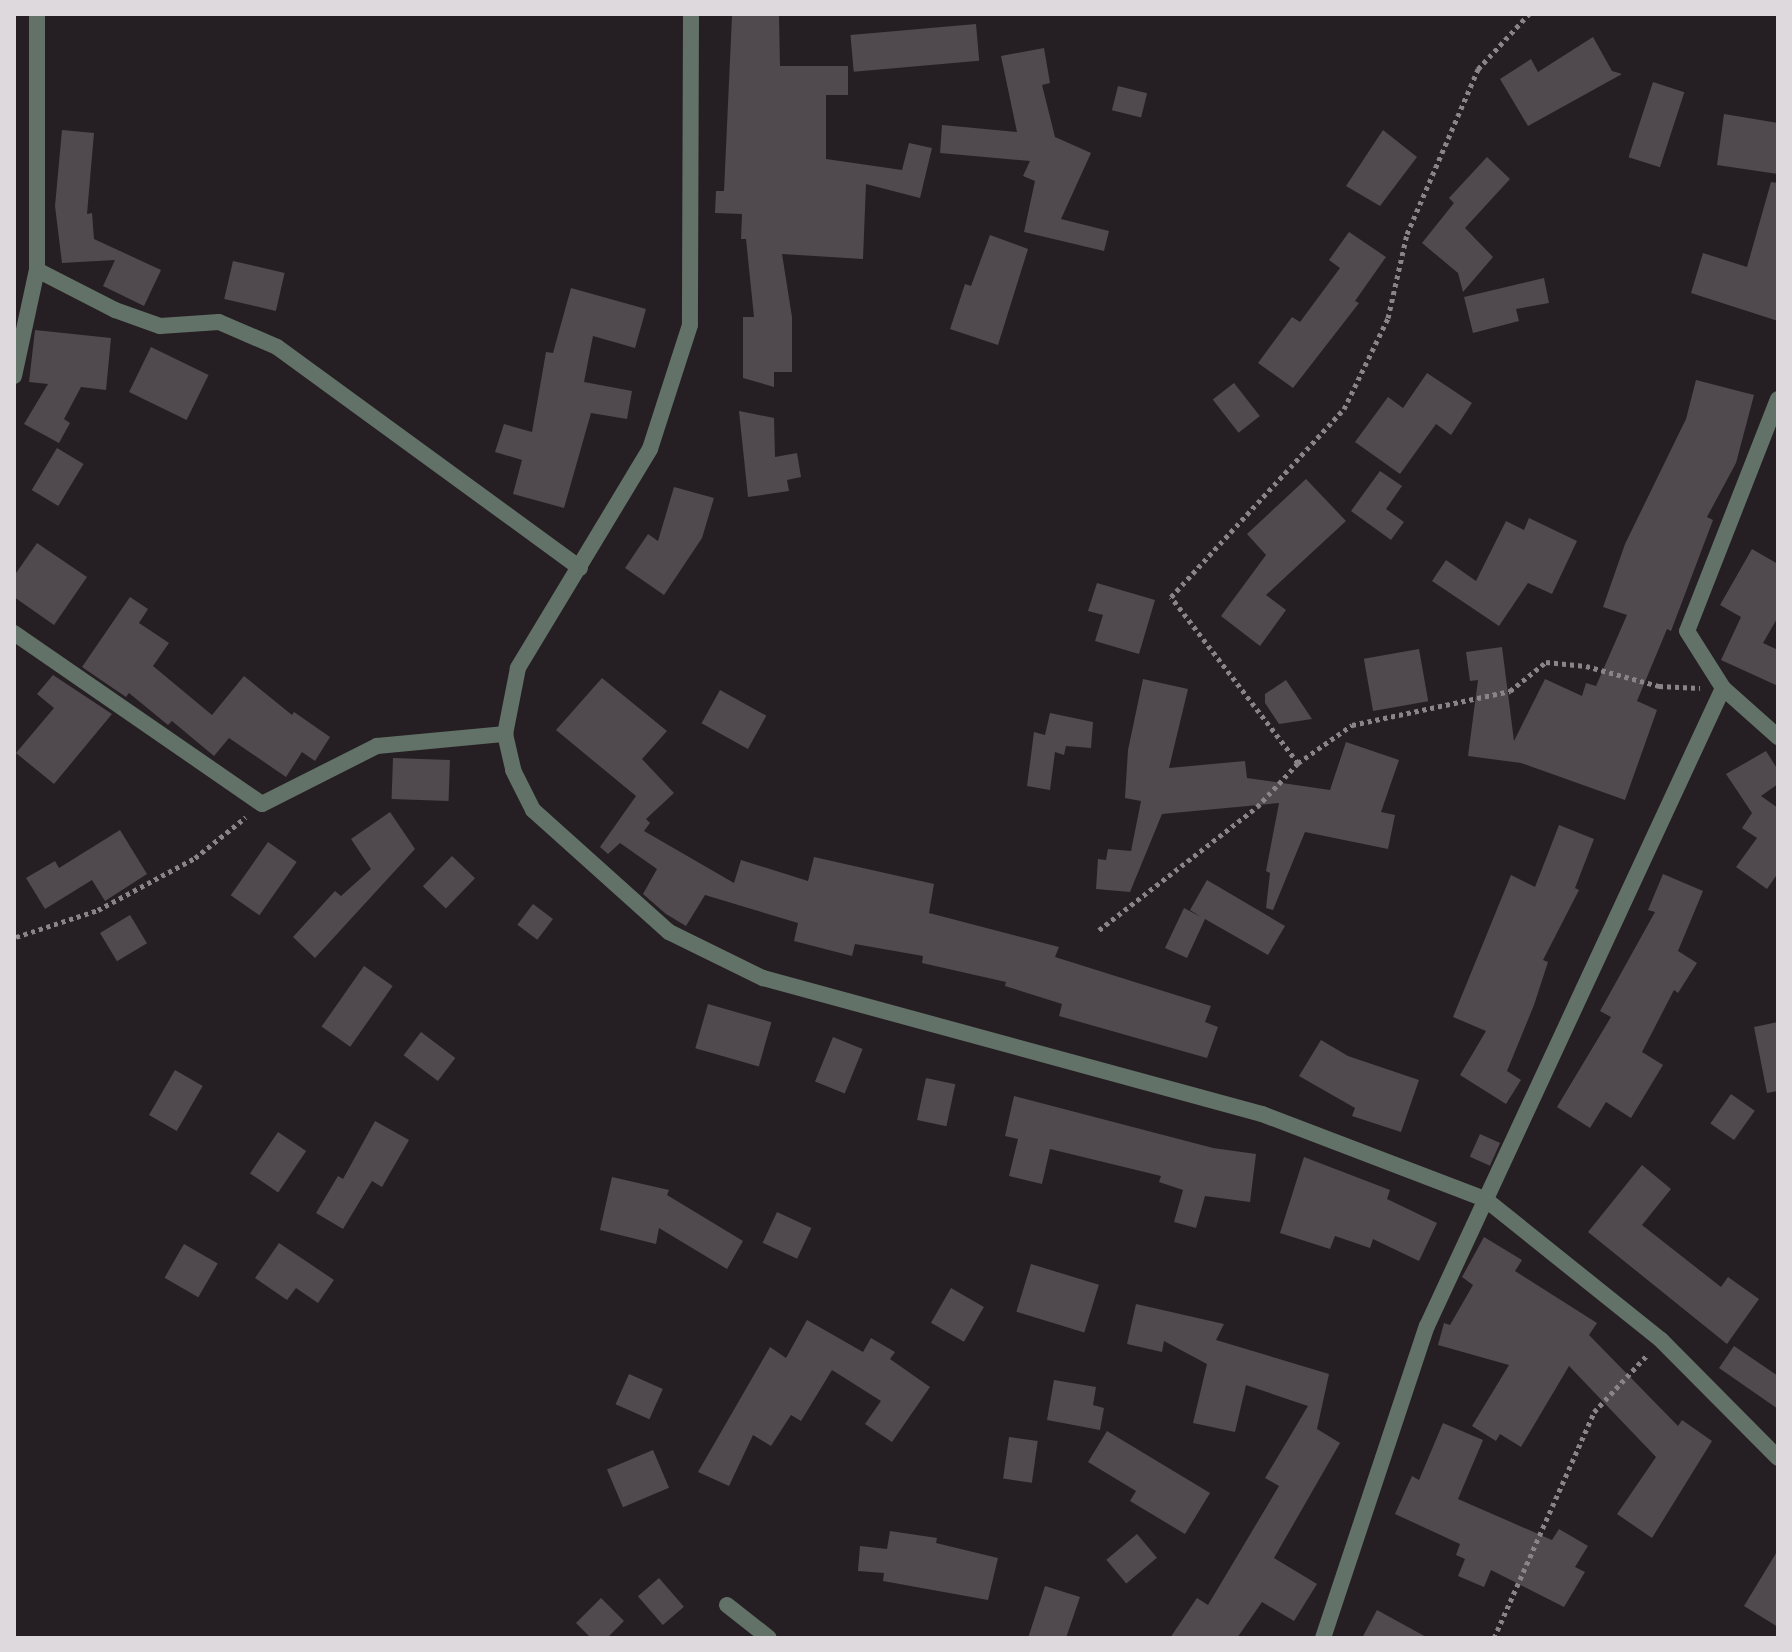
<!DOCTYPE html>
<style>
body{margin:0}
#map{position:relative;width:1792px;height:1652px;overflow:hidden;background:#251f23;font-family:Cabin,sans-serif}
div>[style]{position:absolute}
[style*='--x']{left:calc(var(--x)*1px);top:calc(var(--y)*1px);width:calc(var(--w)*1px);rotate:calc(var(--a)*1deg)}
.building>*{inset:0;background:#50494d;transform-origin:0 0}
.path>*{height:5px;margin-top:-2.5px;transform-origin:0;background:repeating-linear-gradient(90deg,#898487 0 4px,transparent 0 8px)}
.minor>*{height:16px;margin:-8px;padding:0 8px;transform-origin:8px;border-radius:8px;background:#637268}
span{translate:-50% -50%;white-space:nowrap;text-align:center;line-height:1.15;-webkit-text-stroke:7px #251f23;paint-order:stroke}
.frame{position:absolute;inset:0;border:16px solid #ddd9dc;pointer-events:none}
</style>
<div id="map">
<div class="building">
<div style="clip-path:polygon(732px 16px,779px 16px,780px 66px,848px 66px,848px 95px,826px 95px,826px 159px,902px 170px,909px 143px,932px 148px,920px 198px,866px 184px,863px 259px,782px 254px,792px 317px,792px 372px,774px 372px,774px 387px,743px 378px,743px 317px,754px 317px,746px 239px,741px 239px,742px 214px,715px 213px,716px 191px,724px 191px)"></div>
<div style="left:976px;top:24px;width:37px;height:126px;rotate:85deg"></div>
<div style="clip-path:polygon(1593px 37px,1612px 71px,1622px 74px,1528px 126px,1500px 79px,1531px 59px,1538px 72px)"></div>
<div style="clip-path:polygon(1044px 48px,1050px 83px,1042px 85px,1055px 137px,1091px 153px,1061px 219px,1109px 231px,1104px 251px,1024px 232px,1035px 181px,1023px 176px,1030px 161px,940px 153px,942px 125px,1017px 132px,1001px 56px)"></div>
<div style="left:1653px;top:82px;width:33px;height:79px;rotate:18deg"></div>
<div style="left:1118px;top:86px;width:30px;height:25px;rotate:14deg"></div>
<div style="clip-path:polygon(1724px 114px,1778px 123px,1778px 174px,1717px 165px)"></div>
<div style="clip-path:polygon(62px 130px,94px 133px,87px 214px,92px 213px,94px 239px,161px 270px,144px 306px,103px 286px,115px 260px,62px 263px,55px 206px)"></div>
<div style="clip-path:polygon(1383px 130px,1417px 157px,1380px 206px,1346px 186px)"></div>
<div style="clip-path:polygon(1487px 157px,1510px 179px,1465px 228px,1493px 257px,1463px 292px,1458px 273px,1422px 243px,1454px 203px,1449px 198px)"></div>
<div style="clip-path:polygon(1771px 182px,1778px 183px,1778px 321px,1691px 293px,1703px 253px,1747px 267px)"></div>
<div style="clip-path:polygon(1349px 232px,1386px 257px,1355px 301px,1359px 303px,1293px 388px,1258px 363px,1292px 317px,1300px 322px,1340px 268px,1329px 260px)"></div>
<div style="clip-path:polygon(990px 235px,1028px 249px,998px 345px,950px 329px,965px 284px,971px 286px)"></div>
<div style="left:233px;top:261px;width:53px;height:39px;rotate:13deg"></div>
<div style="clip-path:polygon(1544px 278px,1549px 303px,1516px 309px,1519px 321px,1473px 333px,1464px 297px)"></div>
<div style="clip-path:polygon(571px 288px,646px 309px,635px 348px,593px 336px,584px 382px,632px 391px,627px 419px,591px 413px,564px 508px,513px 494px,522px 460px,495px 452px,504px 424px,532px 432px,546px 352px,553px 353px)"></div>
<div style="clip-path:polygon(35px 330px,111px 338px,106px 390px,81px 387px,64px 419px,70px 423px,59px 443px,24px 424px,48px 384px,29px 382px)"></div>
<div style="left:151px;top:347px;width:64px;height:50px;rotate:26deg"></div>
<div style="clip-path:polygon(1427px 373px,1472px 403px,1451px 435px,1436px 424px,1400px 474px,1355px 442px,1388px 397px,1403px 408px)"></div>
<div style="clip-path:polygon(1696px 380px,1754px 395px,1736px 463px,1707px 517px,1713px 520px,1671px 631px,1667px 629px,1637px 701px,1657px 710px,1625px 800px,1521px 763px,1468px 756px,1478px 680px,1470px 681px,1466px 652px,1502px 647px,1514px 741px,1545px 679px,1582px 696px,1586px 683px,1596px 686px,1627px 615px,1603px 607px,1625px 544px,1686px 419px)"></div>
<div style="left:1234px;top:383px;width:42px;height:27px;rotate:52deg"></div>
<div style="clip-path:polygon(739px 411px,774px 418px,775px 457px,797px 453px,801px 477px,787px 480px,789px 491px,748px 497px)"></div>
<div style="left:57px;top:448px;width:31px;height:49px;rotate:31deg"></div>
<div style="clip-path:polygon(1380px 471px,1402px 486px,1386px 509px,1404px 522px,1391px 540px,1351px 511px)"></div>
<div style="clip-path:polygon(1306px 479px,1346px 521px,1266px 595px,1286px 610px,1260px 646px,1221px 616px,1266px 555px,1247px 534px)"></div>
<div style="clip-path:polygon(674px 487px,714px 498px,702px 538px,664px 595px,625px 568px,648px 534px,658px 541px)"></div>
<div style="clip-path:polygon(1529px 518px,1577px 541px,1552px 594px,1528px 583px,1499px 626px,1432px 581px,1446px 560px,1476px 581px,1506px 521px,1524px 530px)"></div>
<div style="clip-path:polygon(37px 543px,87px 577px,54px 625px,14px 597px,14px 576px)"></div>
<div style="clip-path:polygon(1752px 549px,1778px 564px,1778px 617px,1763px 643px,1778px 650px,1778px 686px,1721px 660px,1741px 617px,1720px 605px)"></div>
<div style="clip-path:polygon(1097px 583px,1155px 600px,1139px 654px,1095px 641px,1103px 615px,1088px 611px)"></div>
<div style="clip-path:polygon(130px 597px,148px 609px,139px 623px,169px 643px,153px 666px,212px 715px,244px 676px,292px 715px,294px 712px,330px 737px,315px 761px,302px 752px,286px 777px,229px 738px,214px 756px,172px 721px,168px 725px,129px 693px,126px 697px,82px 667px)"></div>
<div style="left:1419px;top:649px;width:53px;height:56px;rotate:80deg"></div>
<div style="clip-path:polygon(53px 675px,112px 714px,54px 784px,16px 753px,54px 708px,37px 694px)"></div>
<div style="clip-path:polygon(602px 678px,667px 731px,642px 759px,674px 793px,646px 819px,650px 823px,644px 831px,734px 883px,741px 860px,808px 881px,814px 857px,934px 884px,929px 913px,1059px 947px,1055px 957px,1211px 1006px,1205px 1022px,1218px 1027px,1207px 1058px,1059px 1016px,1062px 1004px,1005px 986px,1006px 982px,922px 963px,923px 956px,855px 944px,852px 956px,794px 941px,798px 923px,705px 895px,686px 926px,666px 914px,643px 894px,657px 869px,620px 843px,608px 854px,600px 847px,636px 796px,556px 730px)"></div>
<div style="clip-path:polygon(1143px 679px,1188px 689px,1169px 768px,1245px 761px,1247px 778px,1330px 790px,1346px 742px,1399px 760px,1381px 812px,1395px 815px,1388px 849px,1305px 832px,1273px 910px,1266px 908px,1270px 873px,1266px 871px,1279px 803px,1162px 814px,1130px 892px,1096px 889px,1098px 859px,1106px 860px,1108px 849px,1131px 851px,1141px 801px,1125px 798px,1128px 750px)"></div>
<div style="clip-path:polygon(1286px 680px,1312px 719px,1279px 724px,1265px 703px,1265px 694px)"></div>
<div style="left:720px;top:690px;width:53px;height:38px;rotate:29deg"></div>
<div style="clip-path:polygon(1050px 713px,1093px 722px,1091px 748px,1066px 746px,1064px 755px,1055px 752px,1050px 790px,1027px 786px,1034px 732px,1045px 735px)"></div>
<div style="clip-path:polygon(1766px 751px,1778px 770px,1778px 784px,1761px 796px,1778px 808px,1778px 873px,1767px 889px,1736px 867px,1757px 838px,1742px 828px,1752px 813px,1726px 774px)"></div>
<div style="left:393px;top:758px;width:57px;height:41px;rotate:2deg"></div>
<div style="clip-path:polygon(390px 812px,415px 849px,315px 958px,293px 937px,335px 891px,341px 896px,371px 869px,351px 839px)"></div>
<div style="clip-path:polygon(1559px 825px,1594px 839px,1575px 888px,1579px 890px,1543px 960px,1548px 962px,1534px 1005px,1507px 1071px,1521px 1080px,1506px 1104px,1460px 1075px,1486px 1031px,1453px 1017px,1511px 875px,1535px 887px)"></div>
<div style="clip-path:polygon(120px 830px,147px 874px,105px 901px,92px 880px,45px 909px,26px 878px,55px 861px,59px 868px)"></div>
<div style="left:268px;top:842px;width:35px;height:65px;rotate:35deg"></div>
<div style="left:452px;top:856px;width:32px;height:42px;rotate:44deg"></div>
<div style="clip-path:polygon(1663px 874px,1703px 891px,1678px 951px,1697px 963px,1678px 993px,1674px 990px,1642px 1052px,1663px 1065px,1631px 1118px,1606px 1102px,1590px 1128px,1557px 1107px,1611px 1017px,1600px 1011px,1655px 912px,1648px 910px)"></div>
<div style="clip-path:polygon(1207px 880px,1285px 926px,1268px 955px,1205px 919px,1187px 958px,1165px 948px,1184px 908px,1201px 917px,1190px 910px)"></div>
<div style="left:533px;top:904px;width:25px;height:26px;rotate:37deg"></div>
<div style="left:130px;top:915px;width:33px;height:35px;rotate:59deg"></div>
<div style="left:364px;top:966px;width:35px;height:74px;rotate:35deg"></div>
<div style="left:708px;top:1004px;width:66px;height:46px;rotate:16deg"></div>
<div style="clip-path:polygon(1778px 1022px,1778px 1091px,1767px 1093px,1754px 1027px)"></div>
<div style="left:421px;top:1032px;width:43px;height:29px;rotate:37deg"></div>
<div style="left:833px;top:1037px;width:32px;height:48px;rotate:22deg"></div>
<div style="clip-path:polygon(1321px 1040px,1348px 1056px,1419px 1080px,1401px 1132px,1352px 1116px,1355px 1108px,1299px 1076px)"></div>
<div style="left:175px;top:1070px;width:32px;height:52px;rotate:30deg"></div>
<div style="left:926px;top:1078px;width:30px;height:43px;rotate:12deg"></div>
<div style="left:1731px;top:1094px;width:29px;height:36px;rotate:35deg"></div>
<div style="clip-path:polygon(1014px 1096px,1213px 1148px,1256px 1154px,1250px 1202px,1205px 1196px,1196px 1228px,1174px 1222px,1183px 1190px,1159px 1182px,1161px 1176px,1050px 1149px,1042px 1184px,1009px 1176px,1018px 1139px,1005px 1136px)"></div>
<div style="clip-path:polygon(375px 1121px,409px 1140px,382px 1187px,372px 1181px,343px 1229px,316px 1213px,338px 1176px,343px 1179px)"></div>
<div style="left:278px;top:1132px;width:34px;height:50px;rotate:34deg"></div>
<div style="left:1480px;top:1134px;width:22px;height:25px;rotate:24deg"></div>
<div style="clip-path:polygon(1304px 1157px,1390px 1190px,1387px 1199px,1437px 1223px,1419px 1261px,1373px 1239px,1370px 1248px,1335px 1236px,1330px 1249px,1280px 1233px)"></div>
<div style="clip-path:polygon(1642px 1165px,1671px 1189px,1642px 1225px,1721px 1287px,1728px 1277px,1759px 1299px,1727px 1344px,1588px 1232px)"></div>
<div style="clip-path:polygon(612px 1177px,669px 1190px,667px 1195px,743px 1241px,727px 1269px,659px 1228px,656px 1244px,600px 1230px)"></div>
<div style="left:777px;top:1212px;width:38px;height:34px;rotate:25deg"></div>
<div style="clip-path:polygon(1484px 1237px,1522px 1260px,1515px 1271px,1597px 1323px,1589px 1335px,1678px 1426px,1682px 1420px,1712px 1441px,1652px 1538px,1617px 1514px,1656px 1457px,1569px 1366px,1521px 1447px,1500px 1434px,1496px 1441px,1472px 1426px,1509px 1365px,1438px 1345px,1444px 1323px,1450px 1325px,1473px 1285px,1462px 1277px)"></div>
<div style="clip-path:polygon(279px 1243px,334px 1280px,318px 1303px,296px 1288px,287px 1300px,255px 1278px)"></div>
<div style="left:184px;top:1244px;width:39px;height:39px;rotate:30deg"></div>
<div style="left:1031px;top:1264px;width:71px;height:50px;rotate:17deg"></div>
<div style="left:951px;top:1288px;width:38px;height:40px;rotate:30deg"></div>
<div style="clip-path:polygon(1136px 1304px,1224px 1324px,1216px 1340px,1329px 1374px,1317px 1429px,1340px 1443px,1274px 1558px,1317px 1584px,1294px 1621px,1262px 1602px,1237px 1638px,1170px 1638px,1197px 1598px,1208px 1605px,1279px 1486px,1265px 1478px,1308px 1406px,1246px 1385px,1235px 1432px,1193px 1423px,1207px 1364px,1164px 1341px,1162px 1352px,1127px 1344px)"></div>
<div style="clip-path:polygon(807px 1320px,863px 1352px,871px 1338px,895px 1352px,890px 1359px,930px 1387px,892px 1442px,865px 1424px,881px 1401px,832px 1370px,801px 1421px,791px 1415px,771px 1446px,753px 1435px,729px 1486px,698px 1472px,770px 1347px,786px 1358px)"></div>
<div style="clip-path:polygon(1734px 1346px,1778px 1376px,1778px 1409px,1719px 1368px)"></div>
<div style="left:629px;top:1374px;width:37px;height:33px;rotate:24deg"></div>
<div style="clip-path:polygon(1054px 1380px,1096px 1387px,1093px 1405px,1104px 1408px,1100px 1430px,1047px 1420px)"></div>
<div style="clip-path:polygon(1443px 1423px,1483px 1440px,1458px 1499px,1552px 1540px,1559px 1529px,1588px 1546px,1575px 1567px,1585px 1572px,1564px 1607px,1491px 1570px,1484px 1587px,1458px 1576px,1465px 1559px,1456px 1555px,1460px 1544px,1395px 1514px,1412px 1476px,1419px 1480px)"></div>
<div style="clip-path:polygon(1107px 1431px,1210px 1493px,1185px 1534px,1130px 1501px,1136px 1491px,1088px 1462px)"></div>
<div style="left:1009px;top:1437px;width:29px;height:42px;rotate:8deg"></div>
<div style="left:653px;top:1450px;width:41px;height:50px;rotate:67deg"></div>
<div style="clip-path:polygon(890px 1531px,937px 1538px,936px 1543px,998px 1558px,988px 1600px,883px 1581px,884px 1573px,858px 1571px,860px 1546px,887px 1549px)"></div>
<div style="left:1137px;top:1534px;width:31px;height:40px;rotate:50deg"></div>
<div style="clip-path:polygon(1778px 1550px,1778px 1627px,1744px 1606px)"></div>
<div style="left:659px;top:1578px;width:38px;height:28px;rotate:49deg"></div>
<div style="clip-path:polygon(1045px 1586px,1080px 1597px,1066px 1638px,1028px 1638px)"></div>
<div style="clip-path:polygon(601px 1598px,624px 1621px,607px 1638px,591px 1638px,576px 1623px)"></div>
<div style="clip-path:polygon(1377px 1610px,1428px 1638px,1362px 1638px)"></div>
</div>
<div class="path">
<div style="--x:1298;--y:763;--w:209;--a:-127.4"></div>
<div style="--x:1171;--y:597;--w:255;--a:-47.4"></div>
<div style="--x:1344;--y:409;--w:101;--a:-64.2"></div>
<div style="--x:1388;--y:318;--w:86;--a:-77.3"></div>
<div style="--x:1407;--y:234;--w:180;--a:-66.7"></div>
<div style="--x:1478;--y:69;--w:75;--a:-47.2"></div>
<div style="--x:1099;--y:930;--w:200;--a:-37.9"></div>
<div style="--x:1257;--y:807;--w:60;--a:-47"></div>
<div style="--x:1298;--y:763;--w:66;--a:-35.1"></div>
<div style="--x:1352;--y:725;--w:162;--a:-12.1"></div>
<div style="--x:1510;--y:691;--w:46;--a:-38.9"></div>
<div style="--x:1546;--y:662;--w:40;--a:5.7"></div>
<div style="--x:1586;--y:666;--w:76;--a:15.3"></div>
<div style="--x:1659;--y:686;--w:41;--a:2.8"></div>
<div style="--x:16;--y:937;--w:86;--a:-18.2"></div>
<div style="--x:98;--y:910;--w:110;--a:-28.2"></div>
<div style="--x:195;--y:858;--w:65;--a:-38.8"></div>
<div style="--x:1494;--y:1638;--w:247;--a:-66.1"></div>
<div style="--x:1594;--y:1412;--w:79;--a:-47"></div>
</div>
<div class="minor">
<div style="--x:691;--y:14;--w:311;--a:90.2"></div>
<div style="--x:690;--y:325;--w:130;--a:107.9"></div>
<div style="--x:650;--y:449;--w:256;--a:121.1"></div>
<div style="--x:518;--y:668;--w:67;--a:101.1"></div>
<div style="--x:505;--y:734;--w:37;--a:77"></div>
<div style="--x:513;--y:770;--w:45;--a:63.4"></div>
<div style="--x:533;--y:810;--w:183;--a:41.9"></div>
<div style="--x:669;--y:932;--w:105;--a:26.1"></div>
<div style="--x:763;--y:978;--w:517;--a:15.25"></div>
<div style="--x:1262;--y:1114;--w:239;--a:20.9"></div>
<div style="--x:1485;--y:1199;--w:226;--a:38.7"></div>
<div style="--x:1661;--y:1340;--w:166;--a:45.2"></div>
<div style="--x:37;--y:270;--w:88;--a:27.1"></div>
<div style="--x:115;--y:310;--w:48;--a:19.6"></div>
<div style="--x:160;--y:326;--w:59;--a:-3.9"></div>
<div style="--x:219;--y:322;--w:63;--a:23.3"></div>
<div style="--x:277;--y:347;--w:375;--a:36.1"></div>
<div style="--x:14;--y:376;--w:108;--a:-77.8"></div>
<div style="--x:37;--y:270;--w:256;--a:-90"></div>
<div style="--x:1778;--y:399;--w:249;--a:111.4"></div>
<div style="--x:1687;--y:631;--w:67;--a:57.7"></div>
<div style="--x:1723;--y:688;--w:74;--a:41.7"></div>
<div style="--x:14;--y:633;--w:301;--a:34.6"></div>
<div style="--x:262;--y:804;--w:129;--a:-26.8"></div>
<div style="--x:377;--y:746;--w:129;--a:-5.4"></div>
<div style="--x:727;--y:1605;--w:53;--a:38.2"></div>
<div style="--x:1323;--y:1638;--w:329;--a:-71.6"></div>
<div style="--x:1427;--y:1326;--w:703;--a:-65.11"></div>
</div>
<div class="frame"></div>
</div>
